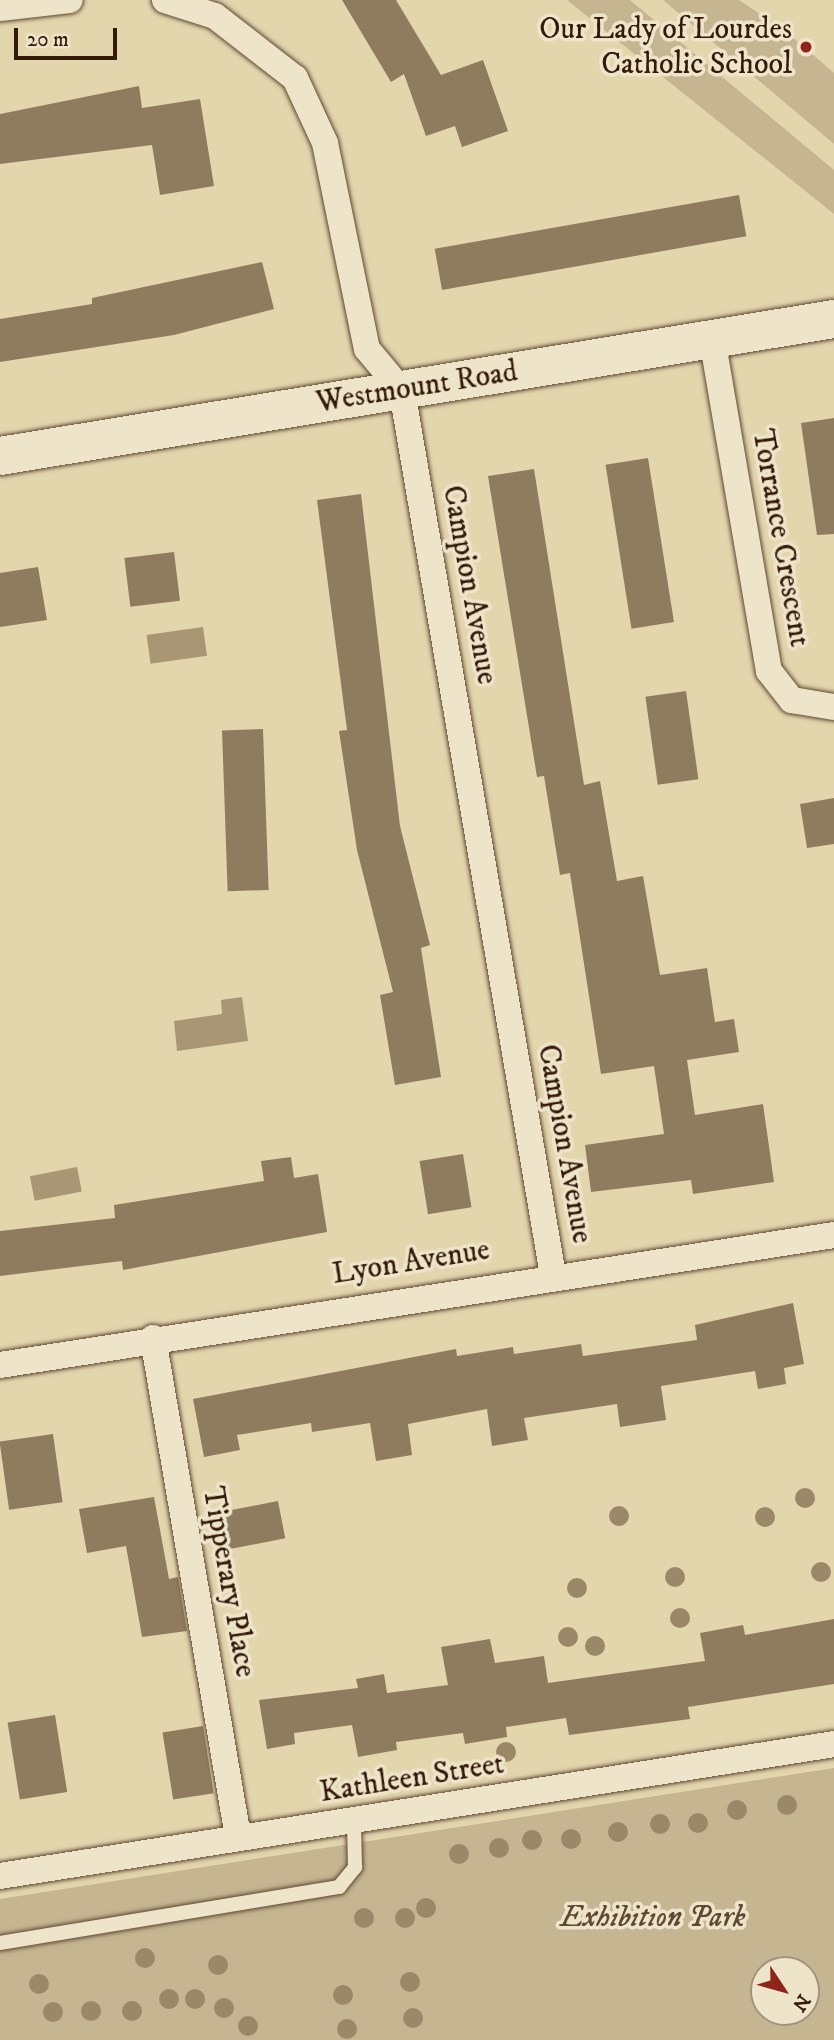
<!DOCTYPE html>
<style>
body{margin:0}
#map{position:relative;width:834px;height:2040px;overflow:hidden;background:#e3d6ad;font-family:"IM FELL DW Pica",serif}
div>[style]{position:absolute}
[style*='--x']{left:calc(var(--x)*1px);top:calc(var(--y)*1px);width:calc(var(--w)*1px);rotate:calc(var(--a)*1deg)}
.green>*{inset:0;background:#c5b691}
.water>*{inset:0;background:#a89675;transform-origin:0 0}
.building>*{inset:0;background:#8f7c5e;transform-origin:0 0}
.roads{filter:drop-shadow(0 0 2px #604932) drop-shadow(0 0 2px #604932)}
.lane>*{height:14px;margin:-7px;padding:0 7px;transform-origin:7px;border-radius:7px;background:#ede4ca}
.street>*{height:26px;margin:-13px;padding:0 13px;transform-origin:13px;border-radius:13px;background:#ede4ca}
.secondary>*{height:38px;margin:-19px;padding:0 19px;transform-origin:19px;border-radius:19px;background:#ede4ca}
.trees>*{width:20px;height:20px;margin:-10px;border-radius:50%;background:#9b8869}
.dots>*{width:19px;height:19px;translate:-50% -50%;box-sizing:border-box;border:4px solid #ede4ca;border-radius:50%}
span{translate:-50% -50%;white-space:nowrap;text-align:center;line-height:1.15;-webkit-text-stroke:7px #ede4ca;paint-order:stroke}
.poi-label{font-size:30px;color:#351a09}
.right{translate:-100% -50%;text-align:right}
.street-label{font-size:30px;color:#351a09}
.park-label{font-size:30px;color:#604932;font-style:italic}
.north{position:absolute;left:750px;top:1956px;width:70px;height:70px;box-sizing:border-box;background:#ede4ca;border:2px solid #a3937d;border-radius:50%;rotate:126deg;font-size:19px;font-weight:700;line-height:28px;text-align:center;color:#351a09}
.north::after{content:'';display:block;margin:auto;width:24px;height:32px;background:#8f2418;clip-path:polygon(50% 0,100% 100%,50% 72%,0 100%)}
.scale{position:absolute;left:14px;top:28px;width:103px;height:32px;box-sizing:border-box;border:4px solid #351a09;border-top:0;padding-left:9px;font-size:21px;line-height:24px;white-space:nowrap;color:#351a09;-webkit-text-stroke:5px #ede4ca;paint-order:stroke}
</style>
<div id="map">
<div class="green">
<div style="clip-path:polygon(567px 0,630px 0,834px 170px,834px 214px)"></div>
<div style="clip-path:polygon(663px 0,739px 0,783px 29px,834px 73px,834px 144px)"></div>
<div style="clip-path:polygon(evenodd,834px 1768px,834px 2040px,0 2040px,0 1899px,834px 1768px,764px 1970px,806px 1970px,806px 2012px,764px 2012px,764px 1970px)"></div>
</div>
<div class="water">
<div style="left:203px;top:627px;width:29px;height:57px;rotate:82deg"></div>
<div style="clip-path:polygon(242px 997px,248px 1041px,177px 1051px,174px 1021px,222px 1014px,221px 1000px)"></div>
<div style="left:77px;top:1167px;width:25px;height:48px;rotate:79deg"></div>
</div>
<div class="building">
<div style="clip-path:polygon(342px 0,396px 0,441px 75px,483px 60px,508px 131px,462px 147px,455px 126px,426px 136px,404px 74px,391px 82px)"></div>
<div style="clip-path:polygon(139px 86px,142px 108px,200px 99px,214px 186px,160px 195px,152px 145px,0 164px,0 114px)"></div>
<div style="left:739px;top:195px;width:42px;height:309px;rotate:80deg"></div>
<div style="clip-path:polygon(262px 262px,274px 309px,174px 335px,0 362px,0 319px,92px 304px,92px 298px)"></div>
<div style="clip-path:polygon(834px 418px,834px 534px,817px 535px,801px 423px)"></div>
<div style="left:648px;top:458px;width:166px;height:43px;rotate:81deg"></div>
<div style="clip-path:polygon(534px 469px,584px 785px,600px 781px,617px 881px,643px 876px,660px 975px,707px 968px,715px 1022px,734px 1019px,739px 1052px,687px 1060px,695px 1115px,763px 1104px,774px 1182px,693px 1194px,691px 1180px,591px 1192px,585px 1145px,664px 1134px,654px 1066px,601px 1074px,570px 873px,560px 875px,544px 776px,537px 777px,488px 476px)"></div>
<div style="clip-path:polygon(361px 494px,400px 826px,430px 945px,421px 948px,441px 1077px,395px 1085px,380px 995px,393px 992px,357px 850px,339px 731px,347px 730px,317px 500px)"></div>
<div style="left:174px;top:552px;width:49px;height:50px;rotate:83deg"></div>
<div style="clip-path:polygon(38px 567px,47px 620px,0 627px,0 573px)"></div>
<div style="left:686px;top:691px;width:89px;height:41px;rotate:82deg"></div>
<div style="left:263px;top:729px;width:161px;height:41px;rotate:88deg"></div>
<div style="clip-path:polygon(834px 798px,834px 844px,807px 848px,800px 804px)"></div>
<div style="left:463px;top:1154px;width:54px;height:44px;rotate:81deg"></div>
<div style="clip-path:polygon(291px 1157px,294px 1178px,318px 1174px,327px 1232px,123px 1270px,122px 1261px,0 1276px,0 1231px,115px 1218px,114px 1205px,264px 1181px,261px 1161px)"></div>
<div style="clip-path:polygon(793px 1303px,804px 1364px,784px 1368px,786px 1384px,758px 1389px,755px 1371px,661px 1386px,666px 1420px,620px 1427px,617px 1404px,524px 1418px,528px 1440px,492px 1446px,487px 1409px,408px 1424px,412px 1455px,376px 1461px,370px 1423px,312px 1432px,311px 1423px,237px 1435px,240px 1450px,204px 1457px,193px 1399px,456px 1349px,457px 1356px,513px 1347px,514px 1354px,581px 1344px,583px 1356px,697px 1340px,695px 1325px)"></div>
<div style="left:53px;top:1434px;width:69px;height:54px;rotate:82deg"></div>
<div style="clip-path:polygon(154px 1497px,169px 1579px,178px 1577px,187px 1631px,142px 1637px,126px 1546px,87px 1553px,79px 1509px)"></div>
<div style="left:278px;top:1501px;width:38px;height:59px;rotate:79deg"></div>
<div style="clip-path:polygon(834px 1619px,834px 1684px,688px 1707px,690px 1719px,569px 1735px,566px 1718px,506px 1727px,507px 1737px,465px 1744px,463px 1733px,396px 1742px,397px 1750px,358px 1757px,352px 1725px,294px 1733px,295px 1744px,267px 1749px,259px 1700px,358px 1688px,356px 1679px,384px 1674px,387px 1693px,448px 1685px,441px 1647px,490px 1639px,495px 1663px,544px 1656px,548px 1683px,705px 1661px,700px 1633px,743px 1625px,745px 1635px)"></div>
<div style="left:55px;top:1715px;width:78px;height:48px;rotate:81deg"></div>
<div style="left:203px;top:1726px;width:68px;height:41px;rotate:81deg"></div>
</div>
<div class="roads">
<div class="lane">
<div style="--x:0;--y:1943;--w:344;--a:-9.4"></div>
<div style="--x:339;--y:1887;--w:26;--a:-51"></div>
<div style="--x:355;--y:1867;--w:44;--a:-91.3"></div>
</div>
<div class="street">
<div style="--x:165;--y:0;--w:52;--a:17.7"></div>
<div style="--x:215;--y:16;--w:101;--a:37.8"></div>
<div style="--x:295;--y:78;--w:72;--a:65.2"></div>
<div style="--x:325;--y:143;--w:210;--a:78.5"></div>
<div style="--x:367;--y:349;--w:55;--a:50.2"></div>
<div style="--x:402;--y:391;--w:897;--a:80.31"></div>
<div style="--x:0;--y:8;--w:70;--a:-6.5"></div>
<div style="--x:712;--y:338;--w:338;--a:80.3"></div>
<div style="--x:769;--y:671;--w:37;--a:52"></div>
<div style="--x:792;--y:700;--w:43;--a:9.5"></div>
<div style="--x:153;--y:1338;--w:506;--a:80.33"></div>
<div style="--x:0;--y:1365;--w:844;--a:-8.86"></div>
<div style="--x:0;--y:1876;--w:844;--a:-8.99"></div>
</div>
<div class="secondary">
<div style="--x:0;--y:456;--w:845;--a:-9.33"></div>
</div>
</div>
<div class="trees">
<div style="left:805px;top:1498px"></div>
<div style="left:619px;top:1516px"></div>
<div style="left:765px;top:1517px"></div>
<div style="left:821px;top:1572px"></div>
<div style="left:675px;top:1577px"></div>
<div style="left:577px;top:1588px"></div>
<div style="left:680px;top:1618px"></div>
<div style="left:568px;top:1637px"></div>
<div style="left:595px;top:1646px"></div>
<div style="left:506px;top:1752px"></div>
<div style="left:787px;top:1805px"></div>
<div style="left:737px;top:1810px"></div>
<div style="left:698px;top:1823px"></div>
<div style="left:660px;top:1824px"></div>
<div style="left:618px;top:1832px"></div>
<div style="left:571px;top:1839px"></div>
<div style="left:532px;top:1840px"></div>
<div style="left:499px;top:1848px"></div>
<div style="left:459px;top:1854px"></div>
<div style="left:426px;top:1908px"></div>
<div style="left:364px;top:1918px"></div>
<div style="left:405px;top:1918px"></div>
<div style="left:145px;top:1958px"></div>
<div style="left:218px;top:1965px"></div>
<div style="left:410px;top:1982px"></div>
<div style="left:39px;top:1984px"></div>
<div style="left:343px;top:1995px"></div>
<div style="left:169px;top:1999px"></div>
<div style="left:195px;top:1999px"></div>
<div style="left:224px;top:2008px"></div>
<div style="left:91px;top:2011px"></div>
<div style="left:132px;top:2011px"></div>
<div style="left:53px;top:2012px"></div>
<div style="left:413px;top:2018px"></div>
<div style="left:248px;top:2026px"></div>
<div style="left:347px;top:2029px"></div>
</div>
<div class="dots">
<div style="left:806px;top:47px;background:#8f2418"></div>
</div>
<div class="poi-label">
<span class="right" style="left:792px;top:47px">Our Lady of Lourdes<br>Catholic School</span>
</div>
<div class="street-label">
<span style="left:417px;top:388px;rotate:-9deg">Westmount Road</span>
<span style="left:780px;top:538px;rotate:80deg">Torrance Crescent</span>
<span style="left:469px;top:585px;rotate:80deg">Campion Avenue</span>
<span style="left:564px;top:1144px;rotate:80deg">Campion Avenue</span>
<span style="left:411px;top:1263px;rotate:-9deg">Lyon Avenue</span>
<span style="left:228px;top:1582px;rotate:80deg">Tipperary Place</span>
<span style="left:412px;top:1779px;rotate:-9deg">Kathleen Street</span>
</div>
<div class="park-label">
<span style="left:653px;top:1918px">Exhibition Park</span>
</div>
<div class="north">N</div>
<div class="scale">20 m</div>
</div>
